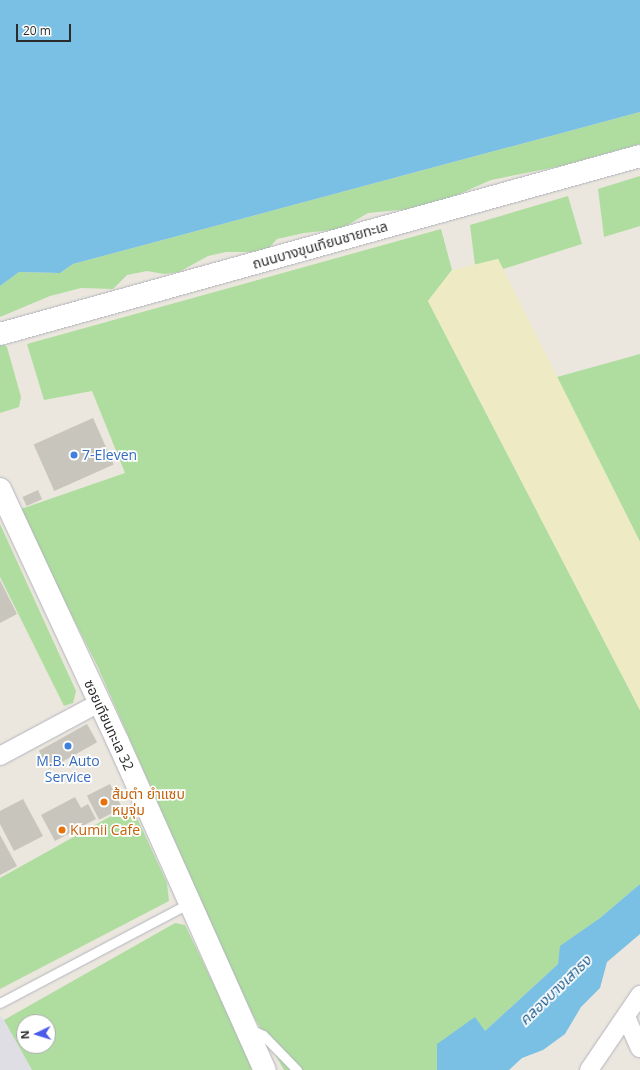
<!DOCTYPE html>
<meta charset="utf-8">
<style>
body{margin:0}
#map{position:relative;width:640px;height:1070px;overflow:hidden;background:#ebe7de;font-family:"Open Sans","Noto Sans Thai",sans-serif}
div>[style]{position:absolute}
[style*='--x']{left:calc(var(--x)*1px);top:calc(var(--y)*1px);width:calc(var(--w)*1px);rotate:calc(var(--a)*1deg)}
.industrial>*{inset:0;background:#e0dee5}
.green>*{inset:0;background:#afdd9f}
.sand>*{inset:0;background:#eeebc4}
.water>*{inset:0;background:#7abfe4}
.building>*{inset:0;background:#c7c5bc;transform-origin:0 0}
.roads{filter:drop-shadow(0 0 1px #b2b3bd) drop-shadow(0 0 1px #b2b3bd)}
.lane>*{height:9px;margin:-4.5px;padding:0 4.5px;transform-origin:4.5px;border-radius:4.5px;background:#fff}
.street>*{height:18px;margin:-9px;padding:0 9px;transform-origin:9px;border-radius:9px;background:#fff}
.secondary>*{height:22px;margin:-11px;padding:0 11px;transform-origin:11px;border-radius:11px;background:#fff}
.dots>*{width:11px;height:11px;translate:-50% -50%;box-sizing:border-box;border:2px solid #fff;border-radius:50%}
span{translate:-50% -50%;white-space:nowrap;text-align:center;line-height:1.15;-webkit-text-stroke:3.5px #fff;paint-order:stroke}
.street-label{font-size:14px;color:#2b2b2b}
.shop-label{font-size:14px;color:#366cbe}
.left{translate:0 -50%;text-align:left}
.food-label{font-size:14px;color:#c56008}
.water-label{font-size:15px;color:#195d90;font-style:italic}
.north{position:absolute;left:16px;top:1014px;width:40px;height:40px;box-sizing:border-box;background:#fff;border:1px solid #aaa;border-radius:50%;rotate:266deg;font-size:11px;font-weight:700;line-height:16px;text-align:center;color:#2b2b2b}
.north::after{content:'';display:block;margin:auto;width:14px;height:18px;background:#4c5cea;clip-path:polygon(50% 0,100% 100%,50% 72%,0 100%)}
.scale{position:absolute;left:16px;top:24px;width:55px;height:18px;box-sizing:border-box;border:2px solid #2b2b2b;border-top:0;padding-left:5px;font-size:12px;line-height:14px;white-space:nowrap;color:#2b2b2b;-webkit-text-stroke:3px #fff;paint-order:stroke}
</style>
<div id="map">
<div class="industrial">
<div style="clip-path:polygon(0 1016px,4px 1020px,32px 1070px,0 1070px)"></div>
</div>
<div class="green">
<div style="clip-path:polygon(640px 112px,640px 144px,561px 166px,491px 180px,430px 207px,368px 213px,341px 229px,304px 233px,277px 239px,268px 249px,251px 252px,226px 252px,208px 256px,179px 272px,164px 274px,147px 271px,127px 275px,113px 289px,81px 288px,50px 296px,0 317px,0 286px,19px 272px,60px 273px,73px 264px)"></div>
<div style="clip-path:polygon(640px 176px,640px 226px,604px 237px,598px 189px)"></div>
<div style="clip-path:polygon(568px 196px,582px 244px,503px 269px,498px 259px,475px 265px,470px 225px)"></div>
<div style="clip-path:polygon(441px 229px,452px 270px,428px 301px,640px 710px,640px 884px,600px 918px,561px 946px,558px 964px,485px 1031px,437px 1070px,284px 1070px,246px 1003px,97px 665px,18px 510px,125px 473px,92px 391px,44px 400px,27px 344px)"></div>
<div style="clip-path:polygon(0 343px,7px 347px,21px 397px,19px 407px,0 413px)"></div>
<div style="clip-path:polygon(640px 354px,640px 542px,557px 377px)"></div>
<div style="clip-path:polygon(0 524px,76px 691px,73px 703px,64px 706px,0 577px)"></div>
<div style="clip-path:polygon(131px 805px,167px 883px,169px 901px,0 989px,0 878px)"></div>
<div style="clip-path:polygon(evenodd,175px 923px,185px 925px,247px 1053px,252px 1070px,32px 1070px,4px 1020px,175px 923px,24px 1022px,48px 1022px,48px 1046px,24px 1046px,24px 1022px)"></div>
</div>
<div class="sand">
<div style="clip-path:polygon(498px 259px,640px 542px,640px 710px,428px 301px,452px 270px)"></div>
</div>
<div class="water">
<div style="clip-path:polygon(0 0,640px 0,640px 112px,73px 264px,60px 273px,19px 272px,0 286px)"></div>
<div style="clip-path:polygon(640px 884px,640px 934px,607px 962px,600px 988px,581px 1007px,565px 1034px,543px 1050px,522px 1058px,509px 1070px,437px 1070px,437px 1044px,475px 1017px,485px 1031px,558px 964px,560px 946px,600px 918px)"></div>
</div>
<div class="building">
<div style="left:93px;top:418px;width:51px;height:65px;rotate:66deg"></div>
<div style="left:38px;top:490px;width:10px;height:17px;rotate:66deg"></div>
<div style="clip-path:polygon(0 580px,17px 614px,0 623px)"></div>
<div style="left:87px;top:724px;width:21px;height:55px;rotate:61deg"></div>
<div style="left:110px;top:784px;width:27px;height:26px;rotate:63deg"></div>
<div style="clip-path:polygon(75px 797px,81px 808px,88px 804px,96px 819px,55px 841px,41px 815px)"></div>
<div style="clip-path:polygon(23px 799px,43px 836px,14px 851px,0 824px,0 811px)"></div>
<div style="clip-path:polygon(0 835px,17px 866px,0 875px)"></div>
</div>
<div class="roads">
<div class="lane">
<div style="--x:0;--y:1003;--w:212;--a:-27.8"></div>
<div style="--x:250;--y:1029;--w:14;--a:25"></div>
<div style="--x:263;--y:1035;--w:49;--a:45.8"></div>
</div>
<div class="street">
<div style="--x:0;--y:756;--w:112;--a:-28.2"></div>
<div style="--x:626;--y:1017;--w:34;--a:66"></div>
<div style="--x:589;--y:1070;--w:91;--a:-55.8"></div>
</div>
<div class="secondary">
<div style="--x:0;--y:334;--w:664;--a:-15.54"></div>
<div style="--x:0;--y:489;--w:279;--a:65"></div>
<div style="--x:118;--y:742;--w:359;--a:65.9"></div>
</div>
</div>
<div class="dots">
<div style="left:74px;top:455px;background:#3f7fe0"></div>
<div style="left:68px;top:746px;background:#3f7fe0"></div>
<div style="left:104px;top:802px;background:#e8710a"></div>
<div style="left:62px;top:830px;background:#e8710a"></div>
</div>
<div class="street-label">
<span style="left:320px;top:245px;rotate:-16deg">ถนนบางขุนเทียนชายทะเล</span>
<span style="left:109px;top:725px;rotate:65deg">ซอยเทียนทะเล 32</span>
</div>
<div class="shop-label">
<span class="left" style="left:82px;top:455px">7-Eleven</span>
<span style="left:68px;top:769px">M.B. Auto<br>Service</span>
</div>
<div class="food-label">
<span class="left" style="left:112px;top:802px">ส้มตำ ยำแซบ<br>หมูจุ่ม</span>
<span class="left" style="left:70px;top:830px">Kumii Cafe</span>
</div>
<div class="water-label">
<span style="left:555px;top:990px;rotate:-44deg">คลองบางเสาธง</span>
</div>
<div class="north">N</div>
<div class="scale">20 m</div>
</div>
